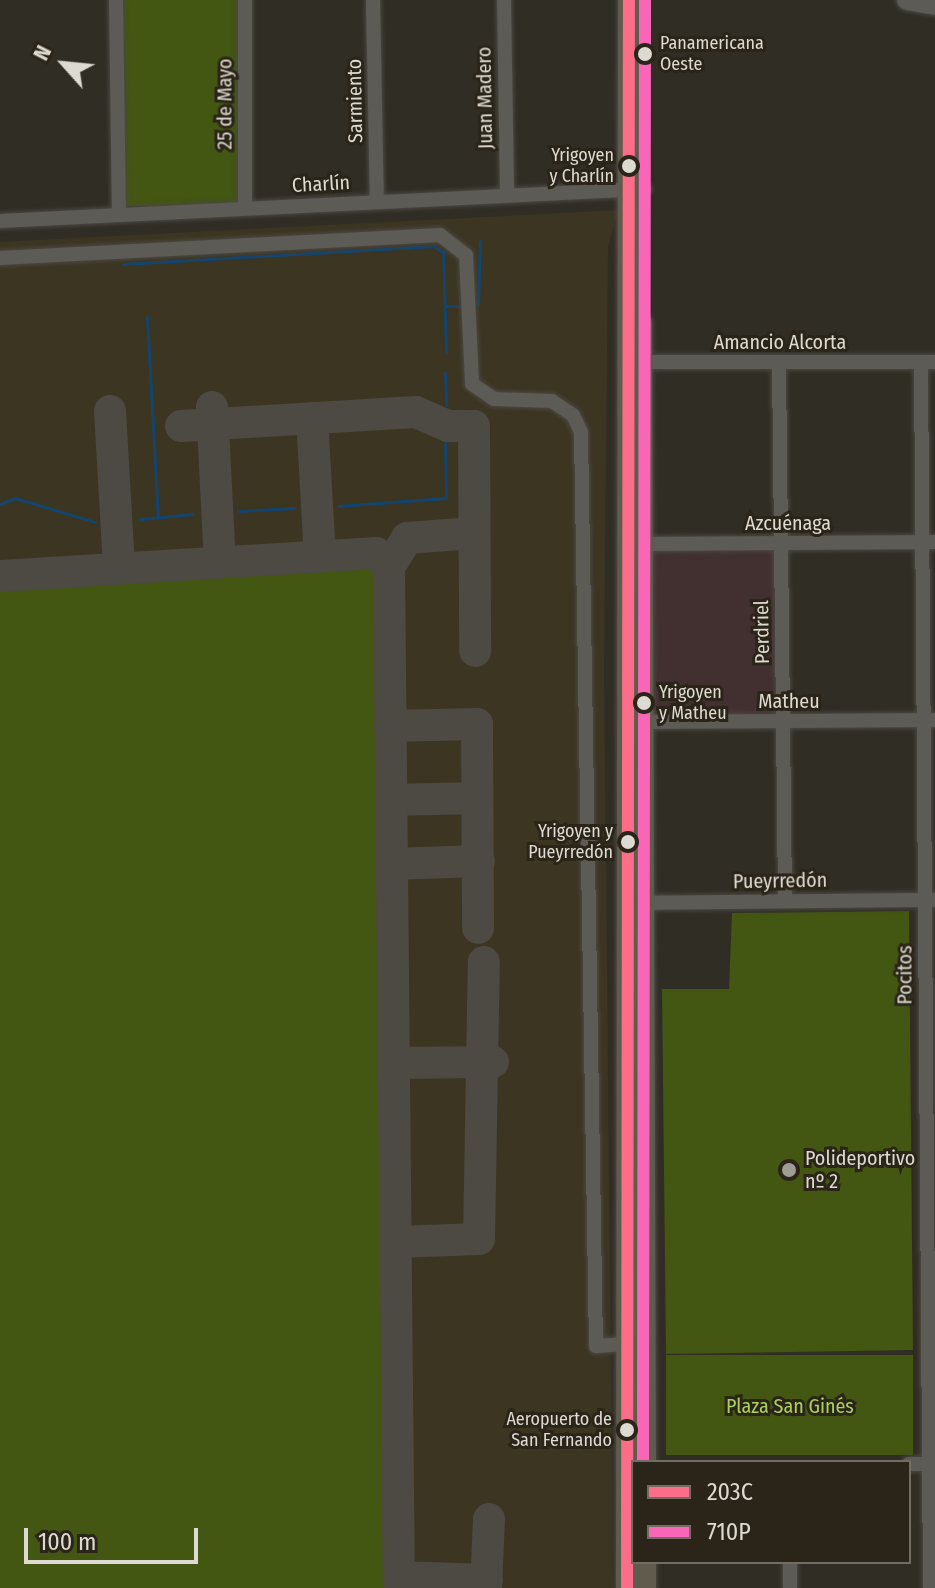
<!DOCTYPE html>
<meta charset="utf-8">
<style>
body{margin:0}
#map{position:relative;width:935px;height:1588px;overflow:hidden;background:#302d25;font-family:"Fira Sans Condensed",sans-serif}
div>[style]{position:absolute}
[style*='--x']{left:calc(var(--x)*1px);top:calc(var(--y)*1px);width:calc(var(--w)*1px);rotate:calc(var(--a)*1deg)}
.built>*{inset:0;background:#3b3522}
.industrial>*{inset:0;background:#423031;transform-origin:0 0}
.green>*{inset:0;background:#435612;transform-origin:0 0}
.stream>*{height:3px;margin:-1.5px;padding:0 1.5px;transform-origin:1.5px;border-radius:1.5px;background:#14456f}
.taxiway>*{height:32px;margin:-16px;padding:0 16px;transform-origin:16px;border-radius:16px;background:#4c4a42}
.roads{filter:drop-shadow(0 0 2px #4b4841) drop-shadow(0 0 2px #4b4841)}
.street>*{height:14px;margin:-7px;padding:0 7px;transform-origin:7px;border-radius:7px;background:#5d5b56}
.secondary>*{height:20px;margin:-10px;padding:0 10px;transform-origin:10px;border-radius:10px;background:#5d5b56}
.primary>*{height:22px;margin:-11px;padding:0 11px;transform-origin:11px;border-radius:11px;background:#615b4e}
.bus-1>*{height:12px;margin:-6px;padding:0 6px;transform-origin:6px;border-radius:6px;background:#fb6d88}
.bus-2>*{height:12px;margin:-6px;padding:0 6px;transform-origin:6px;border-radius:6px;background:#fa66b7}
.dots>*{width:22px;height:22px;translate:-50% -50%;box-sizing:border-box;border:4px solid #2a2518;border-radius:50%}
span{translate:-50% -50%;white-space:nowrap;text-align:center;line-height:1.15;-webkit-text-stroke:6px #2a2518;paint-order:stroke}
.bus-label{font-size:18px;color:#dddad1}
.left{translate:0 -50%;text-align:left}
.right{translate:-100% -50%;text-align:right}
.street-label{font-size:20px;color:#dddad1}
.poi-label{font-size:20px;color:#dddad1}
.park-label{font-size:20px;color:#aad15e}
.legend{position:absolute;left:631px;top:1460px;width:280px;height:104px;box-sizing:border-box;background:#2a2518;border:2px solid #726d62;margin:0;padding:10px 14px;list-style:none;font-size:24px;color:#dddad1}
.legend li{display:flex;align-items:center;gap:16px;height:40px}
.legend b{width:40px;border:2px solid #726d62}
.north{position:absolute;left:24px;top:24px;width:80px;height:80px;-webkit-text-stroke:6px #2a2518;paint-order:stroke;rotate:297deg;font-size:22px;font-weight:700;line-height:32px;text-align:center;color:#dddad1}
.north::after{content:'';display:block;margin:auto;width:28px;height:36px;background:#dddad1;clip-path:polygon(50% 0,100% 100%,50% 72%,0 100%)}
.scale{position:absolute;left:24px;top:1528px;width:174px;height:36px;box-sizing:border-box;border:4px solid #dddad1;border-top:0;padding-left:10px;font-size:24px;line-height:28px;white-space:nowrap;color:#dddad1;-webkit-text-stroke:6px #2a2518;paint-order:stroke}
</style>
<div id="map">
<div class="built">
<div style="clip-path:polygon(619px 210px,608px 247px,604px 671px,613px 1588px,0 1588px,0 242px)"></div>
</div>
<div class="industrial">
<div style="left:776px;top:548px;width:168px;height:128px;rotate:89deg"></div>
</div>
<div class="green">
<div style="left:121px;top:0;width:119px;height:206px"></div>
<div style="clip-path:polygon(370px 567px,377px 578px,385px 1588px,0 1588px,0 588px)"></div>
<div style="clip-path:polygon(909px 911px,913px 1350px,666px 1354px,662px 989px,729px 989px,732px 913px)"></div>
<div style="left:913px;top:1355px;width:100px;height:247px;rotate:90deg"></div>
</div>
<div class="stream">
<div style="--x:123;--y:264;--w:311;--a:-3.3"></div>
<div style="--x:433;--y:246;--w:12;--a:31"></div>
<div style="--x:443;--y:252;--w:100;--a:88.3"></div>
<div style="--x:478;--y:304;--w:63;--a:-88.2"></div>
<div style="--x:445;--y:306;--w:12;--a:0"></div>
<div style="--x:147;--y:317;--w:201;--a:86.9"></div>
<div style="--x:445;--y:373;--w:32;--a:88"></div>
<div style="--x:0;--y:504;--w:16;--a:-22"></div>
<div style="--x:15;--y:498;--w:84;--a:16.7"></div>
<div style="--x:338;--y:506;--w:108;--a:-4.2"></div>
<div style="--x:446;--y:498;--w:55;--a:-91"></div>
<div style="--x:239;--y:511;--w:55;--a:-3.1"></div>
<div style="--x:140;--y:519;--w:53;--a:-5.4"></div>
</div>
<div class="taxiway">
<div style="--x:212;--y:407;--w:156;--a:87.1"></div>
<div style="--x:110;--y:411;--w:157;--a:86.7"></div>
<div style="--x:312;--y:418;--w:137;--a:86.7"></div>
<div style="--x:181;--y:426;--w:235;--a:-3.4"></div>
<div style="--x:416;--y:412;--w:35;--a:24"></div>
<div style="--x:448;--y:426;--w:26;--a:0"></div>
<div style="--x:474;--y:426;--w:225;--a:89.7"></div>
<div style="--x:0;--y:576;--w:377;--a:-3.5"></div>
<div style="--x:376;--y:553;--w:19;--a:47"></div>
<div style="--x:390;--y:726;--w:87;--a:-1.3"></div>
<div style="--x:477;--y:724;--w:204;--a:89.7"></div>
<div style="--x:391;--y:800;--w:86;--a:-1.3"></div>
<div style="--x:391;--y:864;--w:88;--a:-2"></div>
<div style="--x:393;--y:1063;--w:100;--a:-0.6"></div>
<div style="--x:396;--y:1242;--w:83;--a:-2.1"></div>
<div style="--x:479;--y:1239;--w:277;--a:-89"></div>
<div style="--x:399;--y:1577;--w:88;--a:2"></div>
<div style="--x:399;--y:1588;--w:1021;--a:-90.56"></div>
<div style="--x:389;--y:567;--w:34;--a:-58"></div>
<div style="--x:407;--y:538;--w:67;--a:-4.3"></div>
<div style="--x:486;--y:1588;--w:69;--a:-87.5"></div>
</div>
<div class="roads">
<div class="street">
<div style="--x:116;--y:0;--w:214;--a:89.2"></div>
<div style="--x:245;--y:0;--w:208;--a:90"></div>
<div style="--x:373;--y:0;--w:201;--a:88.9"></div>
<div style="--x:504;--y:0;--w:195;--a:89.1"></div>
<div style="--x:0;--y:221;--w:645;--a:-2.84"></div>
<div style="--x:0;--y:258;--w:441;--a:-3"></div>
<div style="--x:440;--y:235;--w:33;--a:38"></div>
<div style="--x:466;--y:255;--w:129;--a:87.3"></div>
<div style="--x:472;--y:384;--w:27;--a:34"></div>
<div style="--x:494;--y:399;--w:58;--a:2"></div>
<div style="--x:552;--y:401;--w:25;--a:34"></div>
<div style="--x:573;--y:415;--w:19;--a:65"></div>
<div style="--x:581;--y:432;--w:914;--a:89.06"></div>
<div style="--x:596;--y:1346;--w:30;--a:-4"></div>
<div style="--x:633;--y:362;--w:302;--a:0"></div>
<div style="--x:921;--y:362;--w:1226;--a:89.58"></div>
<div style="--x:779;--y:363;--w:538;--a:89.36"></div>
<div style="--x:642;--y:544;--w:293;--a:-0.4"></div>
<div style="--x:643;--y:722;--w:292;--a:-0.4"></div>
<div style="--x:638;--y:903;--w:297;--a:-0.6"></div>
<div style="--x:909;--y:1464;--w:26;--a:0"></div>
<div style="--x:790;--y:1562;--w:26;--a:90"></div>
</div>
<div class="secondary">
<div style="--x:907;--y:0;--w:28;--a:10"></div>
</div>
<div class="primary">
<div style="--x:641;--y:323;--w:1139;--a:89.8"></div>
<div style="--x:645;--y:1562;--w:26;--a:90"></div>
<div style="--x:627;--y:1588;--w:1588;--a:-89.93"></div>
</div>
</div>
<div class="bus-1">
<div style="--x:627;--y:1588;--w:1588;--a:-89.93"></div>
</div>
<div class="bus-2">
<div style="--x:643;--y:1462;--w:1462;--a:-89.92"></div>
</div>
<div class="dots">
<div style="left:645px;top:54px;background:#dddad1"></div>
<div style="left:629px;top:166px;background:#dddad1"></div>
<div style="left:644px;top:703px;background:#dddad1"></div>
<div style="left:628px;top:842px;background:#dddad1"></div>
<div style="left:789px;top:1170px;background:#a09d95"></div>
<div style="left:627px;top:1430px;background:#dddad1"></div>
</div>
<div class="bus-label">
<span class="left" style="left:660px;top:54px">Panamericana<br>Oeste</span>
<span class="right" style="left:614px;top:166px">Yrigoyen<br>y Charlín</span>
<span class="left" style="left:659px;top:703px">Yrigoyen<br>y Matheu</span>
<span class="right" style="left:613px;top:842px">Yrigoyen y<br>Pueyrredón</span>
<span class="right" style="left:612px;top:1430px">Aeropuerto de<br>San Fernando</span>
</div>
<div class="street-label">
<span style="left:485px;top:98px;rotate:-91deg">Juan Madero</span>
<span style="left:355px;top:101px;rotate:-91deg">Sarmiento</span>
<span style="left:225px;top:104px;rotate:-90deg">25 de Mayo</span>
<span style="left:321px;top:184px;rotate:-3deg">Charlín</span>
<span style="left:780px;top:342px">Amancio Alcorta</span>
<span style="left:788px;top:523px">Azcuénaga</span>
<span style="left:762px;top:632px;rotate:-91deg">Perdriel</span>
<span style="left:789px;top:701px">Matheu</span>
<span style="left:780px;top:881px;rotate:-1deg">Pueyrredón</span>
<span style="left:905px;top:975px;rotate:-90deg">Pocitos</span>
</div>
<div class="poi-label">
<span class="left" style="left:805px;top:1170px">Polideportivo<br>nº 2</span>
</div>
<div class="park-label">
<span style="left:790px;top:1406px">Plaza San Ginés</span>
</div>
<ul class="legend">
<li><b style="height:10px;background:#fb6d88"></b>203C</li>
<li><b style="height:10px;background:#fa66b7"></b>710P</li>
</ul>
<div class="north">N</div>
<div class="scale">100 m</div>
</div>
